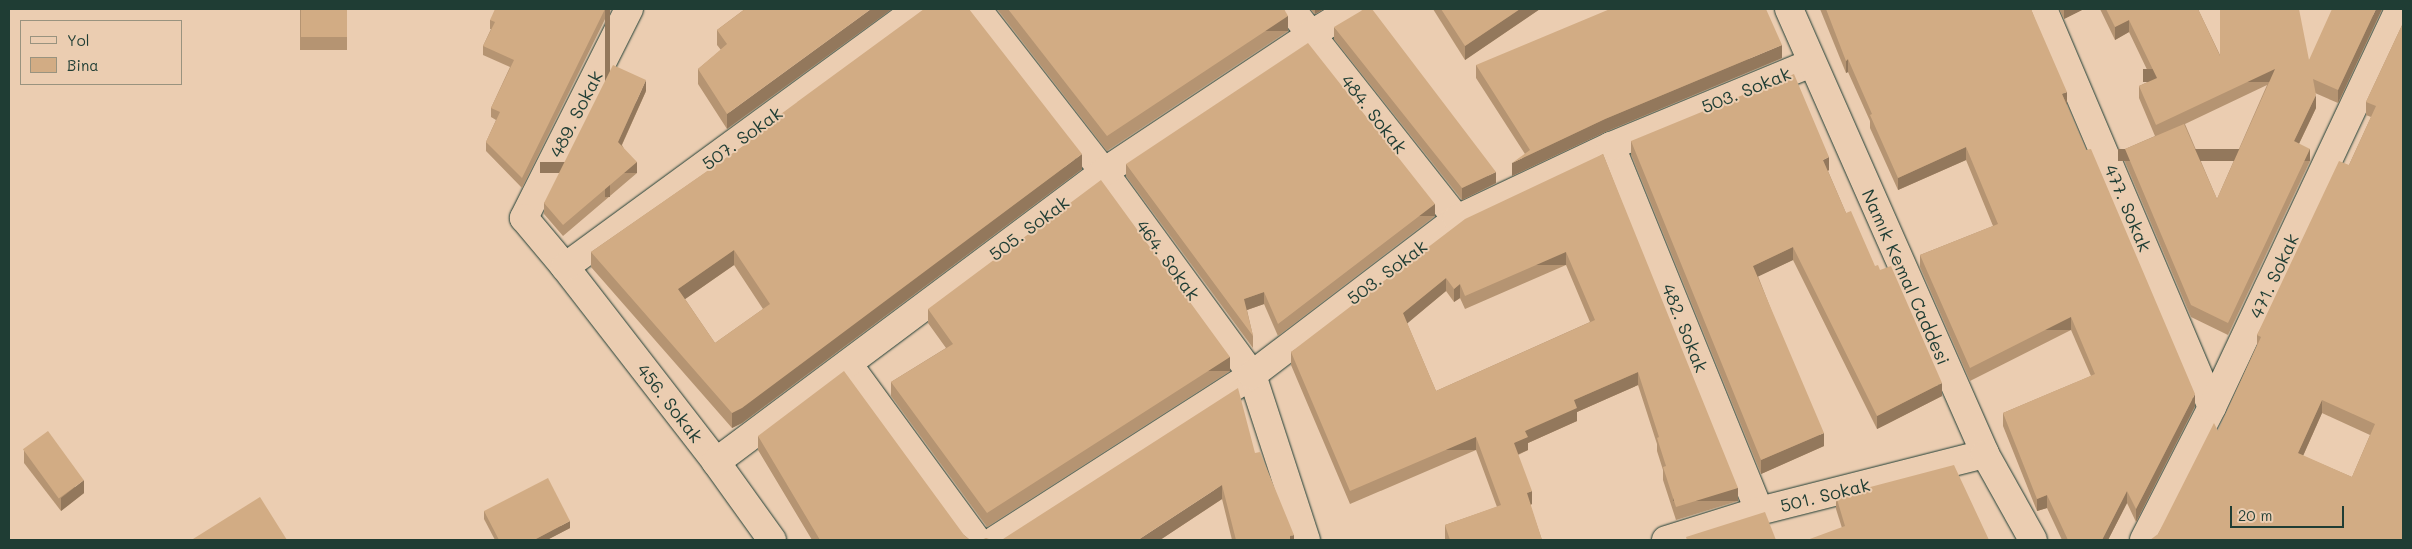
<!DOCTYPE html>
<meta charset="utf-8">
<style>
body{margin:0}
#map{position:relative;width:2412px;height:549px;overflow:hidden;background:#ebcdb1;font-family:Mali,sans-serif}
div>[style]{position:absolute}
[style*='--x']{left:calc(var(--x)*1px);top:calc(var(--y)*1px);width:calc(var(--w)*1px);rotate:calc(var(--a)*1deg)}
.roads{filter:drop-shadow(0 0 1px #1f3d34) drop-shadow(0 0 1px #1f3d34)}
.street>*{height:28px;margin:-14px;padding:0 14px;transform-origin:14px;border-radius:14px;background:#ebcdb1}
.secondary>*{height:28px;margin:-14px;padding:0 14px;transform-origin:14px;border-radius:14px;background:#ebcdb1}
.wall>*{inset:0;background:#b59472;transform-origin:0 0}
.shaded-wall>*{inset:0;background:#93785c;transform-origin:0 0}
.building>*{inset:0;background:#d2ac84;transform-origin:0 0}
span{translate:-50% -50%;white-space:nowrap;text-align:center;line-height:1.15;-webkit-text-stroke:4px #ebcdb1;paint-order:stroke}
.street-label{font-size:18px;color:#1f3d34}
.frame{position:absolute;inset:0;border:10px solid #1f3d34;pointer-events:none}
.legend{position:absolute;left:20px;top:20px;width:162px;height:65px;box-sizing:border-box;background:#ebcdb1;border:1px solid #99937f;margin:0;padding:6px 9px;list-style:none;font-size:15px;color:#1f3d34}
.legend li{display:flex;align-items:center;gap:10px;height:25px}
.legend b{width:25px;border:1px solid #99937f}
.scale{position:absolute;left:2230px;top:506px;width:114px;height:22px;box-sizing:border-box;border:2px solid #1f3d34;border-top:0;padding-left:6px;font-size:15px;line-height:18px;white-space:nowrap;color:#1f3d34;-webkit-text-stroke:4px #ebcdb1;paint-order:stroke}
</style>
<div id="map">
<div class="roads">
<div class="street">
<div style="--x:629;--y:9;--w:234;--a:116.7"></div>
<div style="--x:524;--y:218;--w:64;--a:50.1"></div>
<div style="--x:565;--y:267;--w:247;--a:52.2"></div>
<div style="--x:716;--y:462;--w:96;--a:54.3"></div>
<div style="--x:977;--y:9;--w:207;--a:52.1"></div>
<div style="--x:1104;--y:172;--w:251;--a:53.9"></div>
<div style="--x:1252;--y:375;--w:174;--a:71.9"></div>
<div style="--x:1291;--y:9;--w:268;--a:51.7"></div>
<div style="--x:2043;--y:9;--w:432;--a:67"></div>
<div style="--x:1611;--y:146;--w:394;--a:67.9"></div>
<div style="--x:565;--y:267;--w:437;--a:-36.2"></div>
<div style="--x:848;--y:364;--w:218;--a:53.8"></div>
<div style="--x:716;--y:462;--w:484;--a:-36.8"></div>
<div style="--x:1104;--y:172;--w:247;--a:-33.6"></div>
<div style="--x:1310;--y:35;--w:50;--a:-31.2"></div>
<div style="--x:995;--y:540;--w:305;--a:-32.7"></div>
<div style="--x:1252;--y:375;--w:258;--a:-37.3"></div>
<div style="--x:1457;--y:219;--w:170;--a:-25.4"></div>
<div style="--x:1611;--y:146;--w:217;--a:-22.5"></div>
<div style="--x:1666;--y:540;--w:97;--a:-17.3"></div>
<div style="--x:1759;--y:511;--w:233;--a:-14.2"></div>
<div style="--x:2144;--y:540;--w:149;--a:-62.9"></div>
<div style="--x:2212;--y:407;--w:440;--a:-64.8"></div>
</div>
<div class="secondary">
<div style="--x:1789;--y:9;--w:486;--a:66.2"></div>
<div style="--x:1985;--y:454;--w:98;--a:60.8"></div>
</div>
</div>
<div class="wall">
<div style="left:300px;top:9px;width:47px;height:41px"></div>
<div style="clip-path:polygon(610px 9px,522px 188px,486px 151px,486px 142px,496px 120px,491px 117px,491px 108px,510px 67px,483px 55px,483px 46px,491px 29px,490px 29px,490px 20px)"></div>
<div style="clip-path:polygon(745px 9px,727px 129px,698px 84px,698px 69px,721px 50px,717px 45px,717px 30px)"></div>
<div style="clip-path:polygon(997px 9px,1284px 9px,1288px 31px,1107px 151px)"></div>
<div style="clip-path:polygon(1310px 9px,1324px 9px,1315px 14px)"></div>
<div style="clip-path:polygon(1433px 9px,1540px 9px,1465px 60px)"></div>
<div style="clip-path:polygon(1820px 9px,2031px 9px,2067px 105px,2195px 406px,2136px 522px,2127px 503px,2108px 540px,2062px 540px,2047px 508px,2037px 511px,2003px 426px,2003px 413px,2091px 376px,2071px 330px,1970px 381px,1920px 267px,1920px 255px,1993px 226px,1966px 160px,1898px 190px,1870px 128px,1870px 121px,1848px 72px,1846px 73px)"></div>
<div style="clip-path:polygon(2059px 9px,2084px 9px,2064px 19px)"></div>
<div style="clip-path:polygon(evenodd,2100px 9px,2198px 9px,2220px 55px,2309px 60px,2382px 9px,2338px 103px,2315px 93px,2316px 108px,2299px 144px,2310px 161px,2228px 335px,2191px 317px,2125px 162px,2125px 149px,2155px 136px,2139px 98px,2139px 86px,2152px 80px,2129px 32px,2115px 40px,2100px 9px,2267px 85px,2217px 199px,2185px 124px,2267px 85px)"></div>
<div style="clip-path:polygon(evenodd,2403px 23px,2403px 540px,2158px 534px,2218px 431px,2257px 345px,2257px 335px,2349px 165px,2371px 117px,2366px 115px,2366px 102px,2403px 23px,2322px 413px,2370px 435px,2352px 477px,2303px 456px,2322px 413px)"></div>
<div style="clip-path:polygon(1334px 27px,1496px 183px,1462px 200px,1334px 39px)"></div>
<div style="clip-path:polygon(1782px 58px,1605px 132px,1512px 176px,1525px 154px,1476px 78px,1476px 65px)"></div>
<div style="clip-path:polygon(646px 91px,622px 145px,637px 173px,563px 236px,544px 214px,544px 203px)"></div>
<div style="clip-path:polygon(evenodd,744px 141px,1082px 169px,742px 423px,732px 428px,591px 267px,591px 252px,744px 146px,744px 141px,734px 265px,763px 309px,715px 343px,685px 299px,734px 265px)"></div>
<div style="clip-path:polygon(1631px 141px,1829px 170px,1828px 171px,1846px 213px,1942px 396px,1877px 429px,1793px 260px,1758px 276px,1824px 446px,1761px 474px,1631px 154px)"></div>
<div style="clip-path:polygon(evenodd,1603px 154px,1738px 501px,1676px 520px,1663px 480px,1663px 470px,1657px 451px,1657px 444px,1638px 385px,1577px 412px,1577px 421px,1528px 443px,1528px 450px,1518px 455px,1532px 504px,1530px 505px,1542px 540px,1445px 540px,1445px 525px,1497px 507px,1476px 450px,1350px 504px,1291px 365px,1291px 352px,1603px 154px,1566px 265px,1590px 322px,1436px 391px,1407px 323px,1446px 291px,1454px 302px,1460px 298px,1465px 309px,1566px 265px)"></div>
<div style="clip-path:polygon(1126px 164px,1435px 216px,1278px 336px,1264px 304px,1247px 310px,1253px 336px,1253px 348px,1126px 176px)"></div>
<div style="clip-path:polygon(928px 309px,1230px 371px,987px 527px,891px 396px,891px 382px,946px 348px,928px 323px)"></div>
<div style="clip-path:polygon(758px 436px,964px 535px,970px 540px,973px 540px,812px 540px,758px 450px)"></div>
<div style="clip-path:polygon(24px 450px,84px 493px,61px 511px,24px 463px)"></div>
<div style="clip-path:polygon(1255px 453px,1294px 540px,1232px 540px,1222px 499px,1160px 540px)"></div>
<div style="clip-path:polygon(1836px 496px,1989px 540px,1842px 528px,1836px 509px)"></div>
<div style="clip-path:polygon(484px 511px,570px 528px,547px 540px,495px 540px,484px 519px)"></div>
</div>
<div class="shaded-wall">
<div style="left:605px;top:9px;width:5px;height:188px"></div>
<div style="clip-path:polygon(871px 9px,892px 9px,727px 129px,727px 114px)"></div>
<div style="clip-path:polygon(1315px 9px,1324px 9px,1315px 14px)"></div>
<div style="clip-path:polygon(1520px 9px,1540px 9px,1465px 60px,1465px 46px)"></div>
<div style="clip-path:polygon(2064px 9px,2084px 9px,2064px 19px)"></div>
<div style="clip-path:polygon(2376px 9px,2382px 9px,2338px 103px,2338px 90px)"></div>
<div style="left:1288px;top:16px;width:15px;height:217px;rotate:90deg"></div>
<div style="clip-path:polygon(2129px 20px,2129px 32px,2115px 40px,2115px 27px)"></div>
<div style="clip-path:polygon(1782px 45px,1782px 58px,1605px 132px,1512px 176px,1512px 163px,1605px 119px)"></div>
<div style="clip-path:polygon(1848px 59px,1848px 72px,1846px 73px,1846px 61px)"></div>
<div style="left:2275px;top:69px;width:13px;height:132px;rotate:90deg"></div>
<div style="clip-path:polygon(646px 80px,646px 91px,618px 153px,618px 142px)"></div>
<div style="clip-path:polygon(2067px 92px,2067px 105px,2062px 94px)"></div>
<div style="clip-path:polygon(2316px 95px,2316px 108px,2294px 154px,2294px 141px)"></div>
<div style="clip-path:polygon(1966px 147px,1966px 160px,1898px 190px,1898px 178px)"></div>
<div style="left:2310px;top:149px;width:12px;height:192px;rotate:90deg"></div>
<div style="clip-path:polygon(1082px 154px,1082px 169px,742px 423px,732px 428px,732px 413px)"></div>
<div style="clip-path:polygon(1829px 157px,1829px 170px,1823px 173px,1823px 160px)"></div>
<div style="left:637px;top:162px;width:11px;height:97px;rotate:90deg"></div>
<div style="clip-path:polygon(1496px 172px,1496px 183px,1462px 200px,1462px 188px)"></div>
<div style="left:1435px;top:204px;width:12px;height:198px;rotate:90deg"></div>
<div style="clip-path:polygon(1793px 247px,1793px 260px,1753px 279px,1753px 266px)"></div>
<div style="clip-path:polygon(734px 250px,734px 265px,678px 304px,678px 289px)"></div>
<div style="left:1566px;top:252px;width:13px;height:110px;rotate:90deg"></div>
<div style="clip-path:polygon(1446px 278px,1446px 291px,1403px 327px,1403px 313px)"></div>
<div style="clip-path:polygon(1460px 284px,1460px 298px,1454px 302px,1454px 289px)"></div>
<div style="clip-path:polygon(1264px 292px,1264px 304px,1244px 311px,1244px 299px)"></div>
<div style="left:2071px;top:317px;width:13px;height:113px;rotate:90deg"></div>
<div style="left:1230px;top:357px;width:14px;height:289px;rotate:90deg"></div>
<div style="clip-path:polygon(1638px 372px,1638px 385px,1577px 412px,1577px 421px,1528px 443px,1528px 450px,1514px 456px,1514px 443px,1525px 431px,1574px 400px)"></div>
<div style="clip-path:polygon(1942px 383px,1942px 396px,1877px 429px,1877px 416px)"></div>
<div style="clip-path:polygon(2195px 394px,2195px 406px,2136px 522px,2136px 509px)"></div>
<div style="clip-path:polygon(2322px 400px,2322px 413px,2298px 467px,2298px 453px)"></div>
<div style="clip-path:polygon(1824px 433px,1824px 446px,1761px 474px,1761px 460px)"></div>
<div style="left:1476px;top:437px;width:13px;height:137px;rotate:90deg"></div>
<div style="clip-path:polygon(84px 480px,84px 493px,61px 511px,61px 498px)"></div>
<div style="clip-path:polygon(1222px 485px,1222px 499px,1160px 540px,1138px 540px)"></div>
<div style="left:1738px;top:488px;width:13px;height:65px;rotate:90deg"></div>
<div style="clip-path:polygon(1532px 491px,1532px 504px,1527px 506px,1527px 493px)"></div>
<div style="clip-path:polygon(2127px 491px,2127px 503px,2108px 540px,2102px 540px)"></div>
<div style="clip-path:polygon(2047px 495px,2047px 508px,2037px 511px,2037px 499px)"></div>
<div style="clip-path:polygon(570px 521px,570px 528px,547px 540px,534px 540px)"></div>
<div style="clip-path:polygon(1294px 535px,1294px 540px,1290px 540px,1290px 536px)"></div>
</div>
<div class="building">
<div style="left:301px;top:9px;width:46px;height:28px"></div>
<div style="clip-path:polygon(495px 9px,605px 9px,522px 178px,486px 142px,500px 112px,491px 108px,514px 60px,483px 46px,495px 22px,490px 20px)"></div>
<div style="clip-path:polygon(745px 9px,871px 9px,727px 114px,698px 69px,727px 44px,717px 30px)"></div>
<div style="clip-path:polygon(evenodd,924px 9px,969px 9px,1082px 154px,742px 408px,732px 413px,591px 252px,746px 144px,744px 141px,924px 9px,734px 250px,770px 304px,715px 343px,678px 289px,734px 250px)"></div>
<div style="clip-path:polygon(1008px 9px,1284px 9px,1288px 16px,1107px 136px)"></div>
<div style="clip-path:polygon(1363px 9px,1372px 9px,1496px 172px,1462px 188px,1334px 27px,1361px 11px)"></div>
<div style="clip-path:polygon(1441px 9px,1520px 9px,1465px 46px)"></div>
<div style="clip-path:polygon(1610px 9px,1766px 9px,1782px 45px,1605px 119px,1512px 163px,1530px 150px,1476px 65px)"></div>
<div style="clip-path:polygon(1826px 9px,2031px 9px,2067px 92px,2062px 94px,2086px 150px,2091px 149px,2195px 394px,2136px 509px,2127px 491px,2102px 540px,2068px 540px,2047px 495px,2037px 499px,2003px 413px,2095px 374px,2071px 317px,1970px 368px,1920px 255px,1998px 224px,1966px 147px,1898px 178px,1870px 115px,1872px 114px,1848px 59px,1846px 61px)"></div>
<div style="clip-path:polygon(2106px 9px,2198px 9px,2220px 56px,2220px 9px,2299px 9px,2309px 60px,2332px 9px,2376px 9px,2338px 90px,2313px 79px,2316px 95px,2294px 141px,2310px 149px,2228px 323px,2191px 305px,2125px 149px,2184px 124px,2217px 199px,2275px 69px,2156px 125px,2139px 86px,2157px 78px,2129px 20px,2115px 27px)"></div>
<div style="clip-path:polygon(evenodd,2403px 23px,2403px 540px,2150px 540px,2158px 534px,2214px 423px,2218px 431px,2261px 337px,2257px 335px,2339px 161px,2349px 165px,2376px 106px,2366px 102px,2403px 23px,2322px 400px,2375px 424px,2352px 477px,2298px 453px,2322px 400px)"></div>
<div style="clip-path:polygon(1308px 43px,1435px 204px,1278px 324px,1264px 292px,1244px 299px,1253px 336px,1126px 164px)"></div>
<div style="clip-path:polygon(613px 65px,646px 80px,618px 142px,637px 162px,563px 225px,544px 203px)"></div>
<div style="clip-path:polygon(1794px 74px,1829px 157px,1823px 160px,1846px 213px,1851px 211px,1875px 266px,1878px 265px,1880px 270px,1891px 266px,1942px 383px,1877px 416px,1793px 247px,1753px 266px,1824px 433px,1761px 460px,1631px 141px)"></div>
<div style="clip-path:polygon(evenodd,1603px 154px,1738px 488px,1676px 507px,1663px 467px,1666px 466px,1657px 438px,1659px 437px,1638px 372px,1574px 400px,1577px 408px,1525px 431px,1528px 437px,1514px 443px,1532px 491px,1527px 493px,1542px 540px,1450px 540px,1445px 525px,1501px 505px,1476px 437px,1350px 491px,1291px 352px,1465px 219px,1603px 154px,1566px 252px,1595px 320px,1436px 391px,1403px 313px,1446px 278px,1454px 289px,1460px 284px,1465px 296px,1566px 252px)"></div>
<div style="clip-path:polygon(1101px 180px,1230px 357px,987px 513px,891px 382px,953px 344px,928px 309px)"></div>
<div style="clip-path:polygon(844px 371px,964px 535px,970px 540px,973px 540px,820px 540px,758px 436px)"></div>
<div style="clip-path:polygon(1238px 388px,1255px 453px,1260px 452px,1294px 535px,1290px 536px,1290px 540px,1236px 540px,1222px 485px,1138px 540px,999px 540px,1003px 539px)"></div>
<div style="left:48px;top:431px;width:61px;height:31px;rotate:54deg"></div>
<div style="clip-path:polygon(1954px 465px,1989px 540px,1807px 540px,1845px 526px,1836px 496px)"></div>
<div style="clip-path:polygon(548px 478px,570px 521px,534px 540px,499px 540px,484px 511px)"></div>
<div style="clip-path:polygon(260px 497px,287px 540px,194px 540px,193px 539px)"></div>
<div style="clip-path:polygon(1765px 512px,1776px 540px,1687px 540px,1686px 537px)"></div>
<div style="clip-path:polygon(986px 538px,992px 540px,981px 540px)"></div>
</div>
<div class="street-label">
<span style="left:1746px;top:90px;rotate:-22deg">503. Sokak</span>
<span style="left:576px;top:114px;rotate:-63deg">489. Sokak</span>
<span style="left:1374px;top:114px;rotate:52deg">484. Sokak</span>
<span style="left:742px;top:138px;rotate:-36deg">507. Sokak</span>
<span style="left:2128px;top:208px;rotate:67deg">477. Sokak</span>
<span style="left:1029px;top:228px;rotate:-37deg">505. Sokak</span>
<span style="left:1168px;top:260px;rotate:54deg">464. Sokak</span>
<span style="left:1387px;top:272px;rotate:-37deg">503. Sokak</span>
<span style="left:2274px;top:276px;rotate:-65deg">471. Sokak</span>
<span style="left:1906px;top:277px;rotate:66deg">Namık Kemal Caddesi</span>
<span style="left:1685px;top:328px;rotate:68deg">482. Sokak</span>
<span style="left:670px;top:403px;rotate:52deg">456. Sokak</span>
<span style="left:1825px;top:495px;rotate:-14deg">501. Sokak</span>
</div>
<div class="frame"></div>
<ul class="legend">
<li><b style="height:6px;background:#ebcdb1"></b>Yol</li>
<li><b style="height:14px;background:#d2ac84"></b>Bina</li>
</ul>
<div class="scale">20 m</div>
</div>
